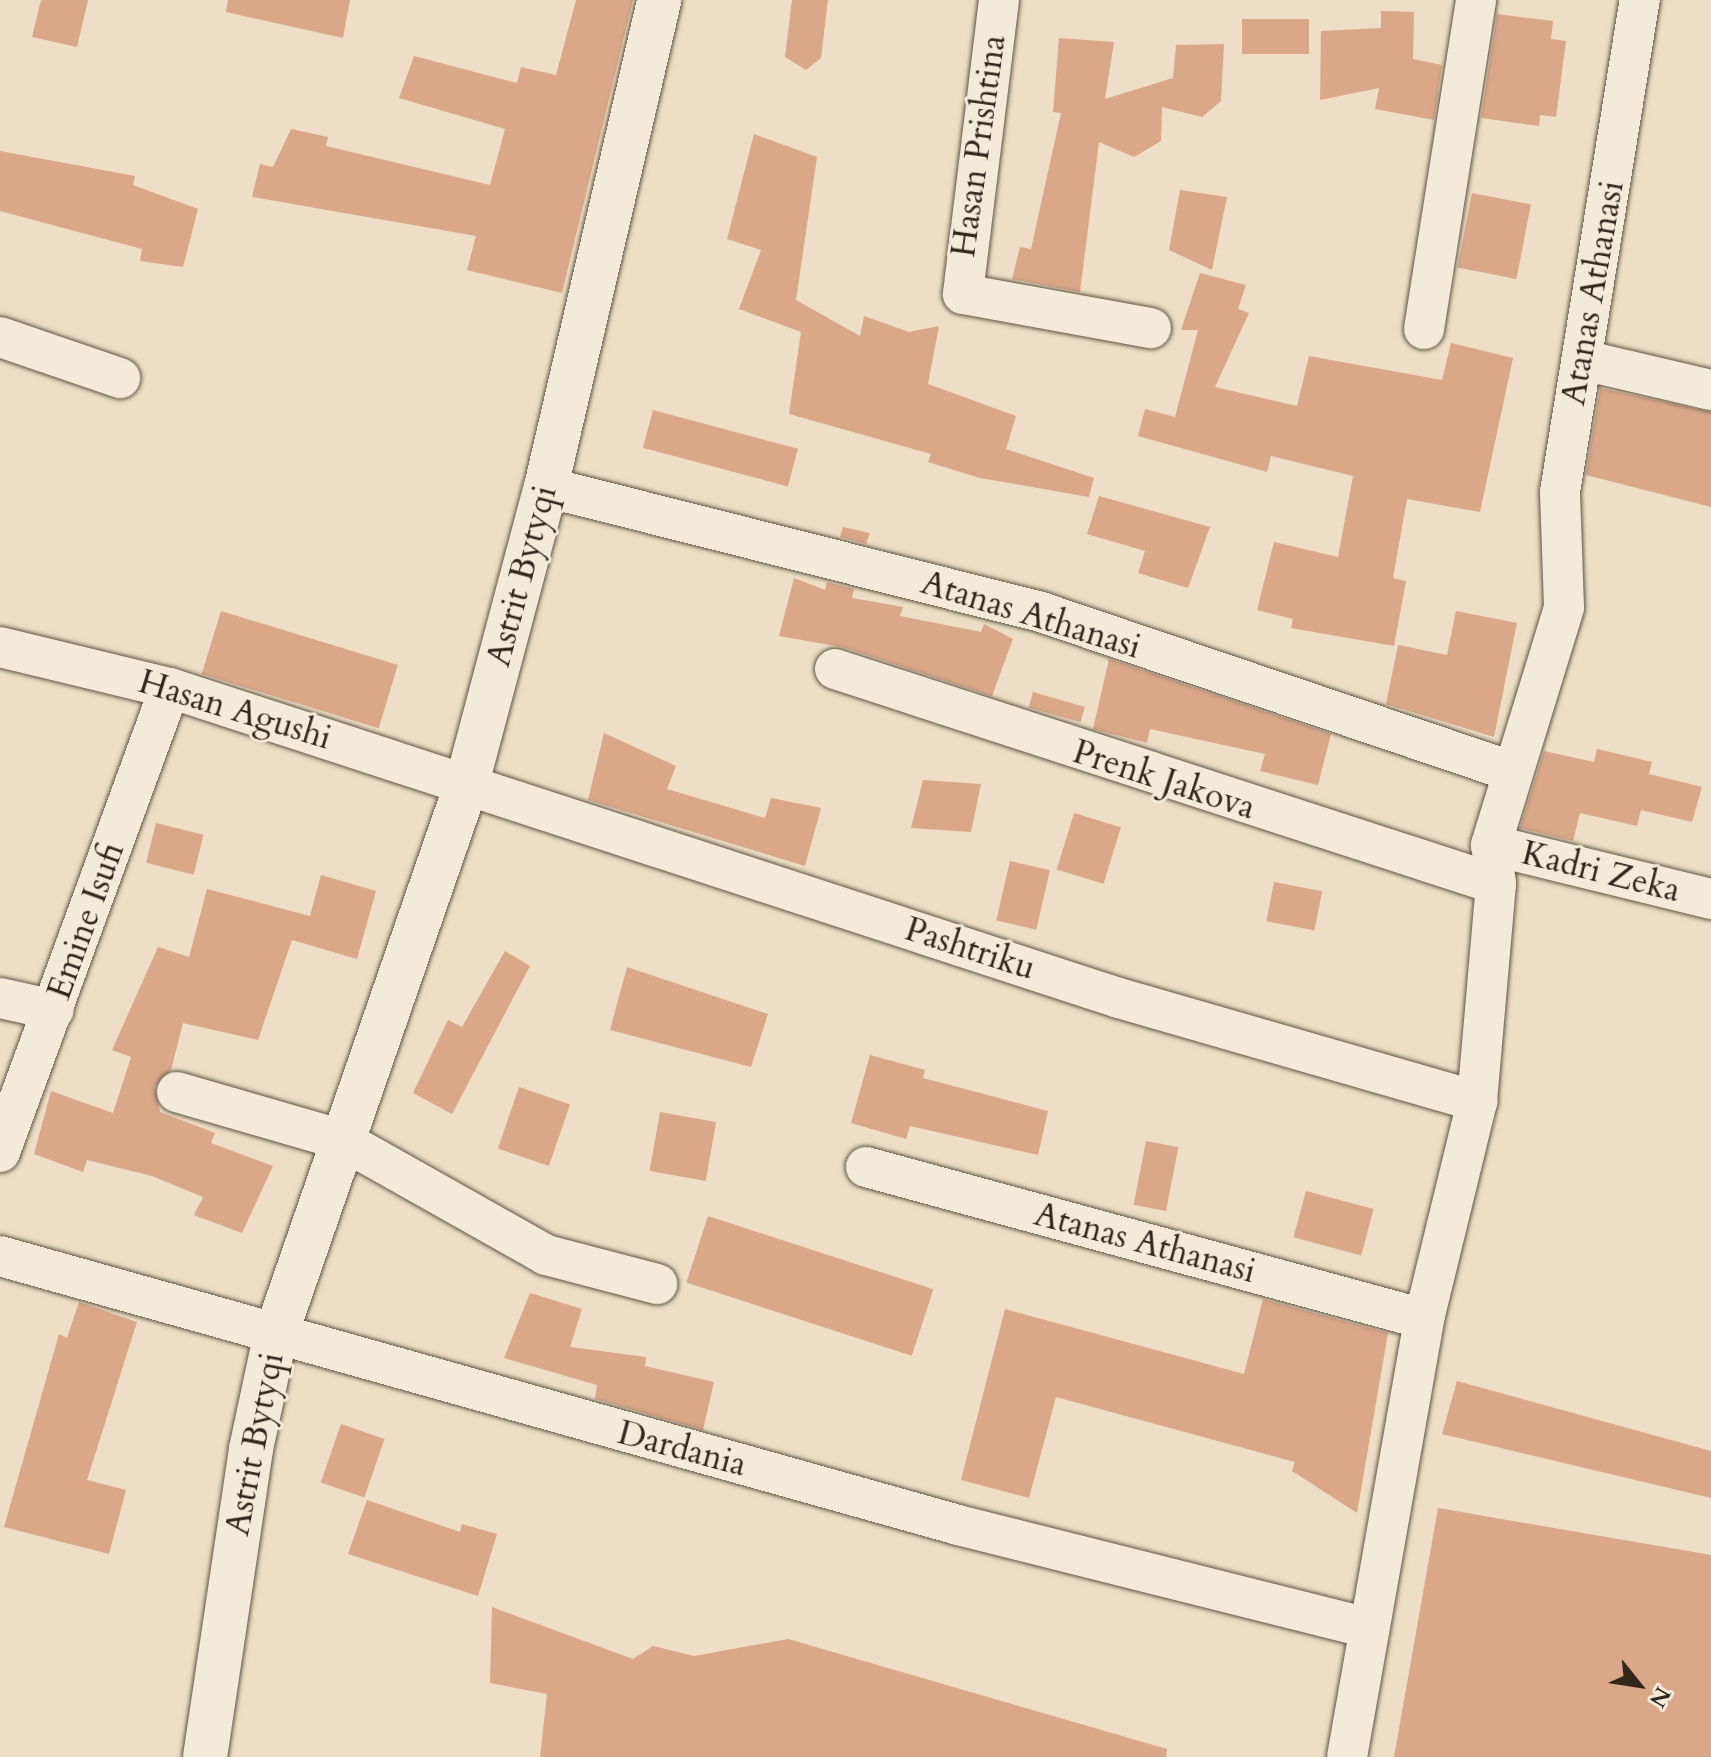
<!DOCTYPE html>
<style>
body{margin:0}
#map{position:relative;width:1711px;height:1757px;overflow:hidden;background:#eddec5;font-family:Cardo,serif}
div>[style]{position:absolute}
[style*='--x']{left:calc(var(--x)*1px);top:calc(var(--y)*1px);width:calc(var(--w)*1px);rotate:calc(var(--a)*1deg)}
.building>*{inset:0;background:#daa789;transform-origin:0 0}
.roads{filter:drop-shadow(0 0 2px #605445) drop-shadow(0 0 2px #605445)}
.minor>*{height:40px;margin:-20px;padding:0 20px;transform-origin:20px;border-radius:20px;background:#f3ead9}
.tertiary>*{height:44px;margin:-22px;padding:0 22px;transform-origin:22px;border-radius:22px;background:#f3ead9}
span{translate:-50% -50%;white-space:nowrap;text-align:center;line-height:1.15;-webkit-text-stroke:6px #f3ead9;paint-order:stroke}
.street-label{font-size:34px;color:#31261a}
.north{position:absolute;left:1599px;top:1645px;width:80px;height:80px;-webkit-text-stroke:6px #f3ead9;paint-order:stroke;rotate:120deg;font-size:22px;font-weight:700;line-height:32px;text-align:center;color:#31261a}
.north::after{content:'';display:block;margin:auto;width:28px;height:36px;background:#31261a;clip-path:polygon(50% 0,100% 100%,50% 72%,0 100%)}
</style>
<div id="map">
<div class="building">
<div style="clip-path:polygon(41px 0,88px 0,77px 47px,32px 37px)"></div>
<div style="clip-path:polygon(228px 0,350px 0,343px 38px,226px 12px)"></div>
<div style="clip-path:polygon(576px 0,633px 0,562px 293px,467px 270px,476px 236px,252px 197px,260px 164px,273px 167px,291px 129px,328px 137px,326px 146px,490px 185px,505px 129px,399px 98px,414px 56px,517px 83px,521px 67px,556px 75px)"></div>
<div style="clip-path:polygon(792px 0,828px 0,821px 58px,806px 70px,785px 57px)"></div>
<div style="clip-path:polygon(1381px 11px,1414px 12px,1413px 59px,1442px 65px,1434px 120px,1375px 109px,1379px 88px,1320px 100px,1321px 31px,1381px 28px)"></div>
<div style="clip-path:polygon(1497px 14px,1553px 21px,1551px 39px,1566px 41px,1556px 117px,1540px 115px,1539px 126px,1481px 118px)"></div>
<div style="left:1309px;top:19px;width:35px;height:67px;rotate:90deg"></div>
<div style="clip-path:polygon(1059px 38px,1114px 42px,1105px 99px,1173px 78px,1176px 45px,1224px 44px,1221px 101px,1202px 117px,1162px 107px,1161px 141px,1134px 157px,1099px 142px,1080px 292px,1012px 279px,1020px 247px,1031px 249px,1061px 113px,1053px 112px)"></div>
<div style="clip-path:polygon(754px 134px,817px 157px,796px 300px,860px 336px,864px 316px,909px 332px,939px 326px,928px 384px,1016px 416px,1006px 449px,1094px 478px,1089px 497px,980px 478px,928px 462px,931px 454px,789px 414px,801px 332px,739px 309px,761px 250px,727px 239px)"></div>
<div style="clip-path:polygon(0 151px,135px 176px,133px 185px,198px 209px,183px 267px,140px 261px,142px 249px,0 211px)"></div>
<div style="clip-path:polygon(1180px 190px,1227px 197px,1212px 270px,1169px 250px)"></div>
<div style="left:1472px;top:193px;width:60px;height:76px;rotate:11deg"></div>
<div style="clip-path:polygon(1200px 273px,1246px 285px,1238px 309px,1249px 313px,1215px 387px,1297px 406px,1309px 356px,1442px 380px,1451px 343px,1513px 358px,1480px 512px,1407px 499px,1393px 578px,1406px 581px,1394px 646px,1291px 628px,1293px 619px,1257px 610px,1274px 542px,1338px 557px,1353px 476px,1271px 456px,1267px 472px,1138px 436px,1145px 409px,1175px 417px,1198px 330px,1181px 330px)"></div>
<div style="clip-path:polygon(1600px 388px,1711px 412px,1711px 507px,1586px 475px)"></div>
<div style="left:653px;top:410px;width:150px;height:39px;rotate:15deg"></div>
<div style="clip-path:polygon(1099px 496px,1210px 527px,1188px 588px,1138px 573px,1145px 551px,1087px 534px)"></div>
<div style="clip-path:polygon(843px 527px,870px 533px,866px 544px,840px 537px)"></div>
<div style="clip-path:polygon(794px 578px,825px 590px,827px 582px,854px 589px,852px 598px,903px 607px,900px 616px,981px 632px,984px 624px,1013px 639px,992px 696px,842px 647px,779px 636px)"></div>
<div style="left:221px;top:611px;width:185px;height:66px;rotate:17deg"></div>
<div style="clip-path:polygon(1456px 611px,1517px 623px,1494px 737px,1386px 704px,1398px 645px,1447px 655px)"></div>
<div style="clip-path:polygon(1109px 659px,1331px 734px,1318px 785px,1260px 771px,1265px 754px,1150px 729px,1147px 743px,1093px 729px)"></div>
<div style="left:1033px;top:692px;width:54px;height:16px;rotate:16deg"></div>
<div style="clip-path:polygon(604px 733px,676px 766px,667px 789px,765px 818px,771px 798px,821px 808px,805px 866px,588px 800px)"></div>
<div style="clip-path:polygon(1597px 749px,1652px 762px,1649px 774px,1702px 787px,1692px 822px,1641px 810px,1637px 826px,1580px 813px,1573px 841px,1520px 828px,1544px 751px,1594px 762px)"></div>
<div style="clip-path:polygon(923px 780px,981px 784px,971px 832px,911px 828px)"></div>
<div style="left:1074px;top:813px;width:49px;height:59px;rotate:17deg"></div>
<div style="left:156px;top:823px;width:49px;height:41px;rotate:14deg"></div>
<div style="left:1010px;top:861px;width:41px;height:61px;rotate:13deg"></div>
<div style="clip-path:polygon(321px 875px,376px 891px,357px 959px,292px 940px,258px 1040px,183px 1023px,171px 1070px,155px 1086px,160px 1112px,215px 1133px,211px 1143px,273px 1166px,242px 1233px,194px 1215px,203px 1197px,152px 1176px,87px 1160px,83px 1172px,34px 1154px,51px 1091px,113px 1113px,131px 1057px,112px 1050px,158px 947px,189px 957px,207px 889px,310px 916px)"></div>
<div style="left:1274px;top:882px;width:49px;height:40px;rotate:11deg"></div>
<div style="clip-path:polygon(505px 951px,530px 966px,452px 1114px,413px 1093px,448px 1020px,462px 1027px)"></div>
<div style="clip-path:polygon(627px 967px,768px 1014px,751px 1067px,610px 1030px)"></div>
<div style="clip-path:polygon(870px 1055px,925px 1070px,923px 1078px,1048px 1111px,1038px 1155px,910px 1126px,906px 1139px,851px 1123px)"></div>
<div style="left:519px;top:1087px;width:54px;height:65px;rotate:19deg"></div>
<div style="left:660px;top:1112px;width:57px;height:60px;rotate:10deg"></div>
<div style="left:1146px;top:1141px;width:33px;height:65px;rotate:11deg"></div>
<div style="left:1306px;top:1191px;width:70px;height:48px;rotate:15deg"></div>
<div style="left:708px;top:1216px;width:237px;height:70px;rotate:18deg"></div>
<div style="clip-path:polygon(530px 1293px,582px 1309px,570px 1347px,646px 1357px,645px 1366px,714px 1382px,703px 1430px,595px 1399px,597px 1385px,504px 1358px)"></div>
<div style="clip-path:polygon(1263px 1299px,1388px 1333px,1357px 1513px,1292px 1471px,1295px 1462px,1056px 1397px,1029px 1498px,961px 1480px,1005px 1309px,1244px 1374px)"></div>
<div style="clip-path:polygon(79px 1302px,137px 1322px,87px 1480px,126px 1490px,109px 1554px,4px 1527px,59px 1334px,67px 1338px)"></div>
<div style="clip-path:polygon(1457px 1381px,1711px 1451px,1711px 1498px,1442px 1434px)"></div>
<div style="left:341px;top:1424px;width:46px;height:62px;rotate:19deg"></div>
<div style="clip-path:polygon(367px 1500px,460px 1532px,462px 1524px,497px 1534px,478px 1596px,348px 1554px)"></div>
<div style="clip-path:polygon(1438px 1508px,1711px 1555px,1711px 1757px,1394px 1757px)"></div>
<div style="clip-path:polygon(492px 1607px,633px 1659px,653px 1646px,694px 1656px,788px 1639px,1167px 1749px,1166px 1757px,540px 1757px,547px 1694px,490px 1683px)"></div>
</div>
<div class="roads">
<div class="minor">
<div style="--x:999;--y:0;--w:296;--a:97"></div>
<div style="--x:963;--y:294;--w:191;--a:10.3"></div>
<div style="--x:1424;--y:329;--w:333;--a:-81"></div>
<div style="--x:0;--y:337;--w:127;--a:18.9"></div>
<div style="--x:1583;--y:360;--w:131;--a:13.2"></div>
<div style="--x:546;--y:487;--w:511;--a:14.17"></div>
<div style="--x:1041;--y:612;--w:494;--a:18.7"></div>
<div style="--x:0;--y:647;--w:175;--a:13.6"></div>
<div style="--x:170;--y:688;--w:998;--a:18.09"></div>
<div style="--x:1119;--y:998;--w:373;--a:16.1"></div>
<div style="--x:835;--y:669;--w:695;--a:18.02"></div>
<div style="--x:1491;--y:845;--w:227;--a:13.8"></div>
<div style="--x:0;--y:998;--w:55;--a:12.5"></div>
<div style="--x:177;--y:1092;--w:172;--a:16.2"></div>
<div style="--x:342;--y:1140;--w:234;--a:29.4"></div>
<div style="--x:546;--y:1255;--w:115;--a:14.6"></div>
<div style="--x:0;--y:1152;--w:494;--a:-69.9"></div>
<div style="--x:866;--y:1167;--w:578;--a:15.24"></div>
<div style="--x:0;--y:1256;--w:995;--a:15.68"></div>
<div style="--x:958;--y:1525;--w:422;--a:14.1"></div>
<div style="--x:1347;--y:1757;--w:445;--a:-80"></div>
<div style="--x:1424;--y:1319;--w:224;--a:-76.3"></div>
<div style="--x:1477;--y:1101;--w:218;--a:-85"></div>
<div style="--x:1496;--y:884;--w:39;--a:-97"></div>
<div style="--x:1491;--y:845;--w:249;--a:-72.9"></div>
<div style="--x:1564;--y:607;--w:115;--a:-92"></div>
<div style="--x:1560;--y:492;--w:498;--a:-80.8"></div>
</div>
<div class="tertiary">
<div style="--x:205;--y:1757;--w:311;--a:-81.5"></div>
<div style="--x:251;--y:1449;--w:115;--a:-77.9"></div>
<div style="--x:275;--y:1337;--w:586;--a:-70.89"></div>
<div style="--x:467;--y:783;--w:306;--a:-75.1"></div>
<div style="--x:546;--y:487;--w:500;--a:-76.9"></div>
</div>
</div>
<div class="street-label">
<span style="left:979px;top:146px;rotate:-82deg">Hasan Prishtina</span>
<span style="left:1593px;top:293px;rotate:-80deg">Atanas Athanasi</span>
<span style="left:522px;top:576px;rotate:-75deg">Astrit Bytyqi</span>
<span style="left:1031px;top:615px;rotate:17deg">Atanas Athanasi</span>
<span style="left:235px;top:710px;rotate:17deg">Hasan Agushi</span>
<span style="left:1164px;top:780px;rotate:18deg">Prenk Jakova</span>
<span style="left:1601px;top:872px;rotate:14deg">Kadri Zeka</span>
<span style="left:86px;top:921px;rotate:-70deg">Emine Isufi</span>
<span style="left:970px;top:949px;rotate:18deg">Pashtriku</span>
<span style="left:1145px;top:1243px;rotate:15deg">Atanas Athanasi</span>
<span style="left:255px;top:1444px;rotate:-79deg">Astrit Bytyqi</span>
<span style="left:682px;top:1449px;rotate:15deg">Dardania</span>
</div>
<div class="north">N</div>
</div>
